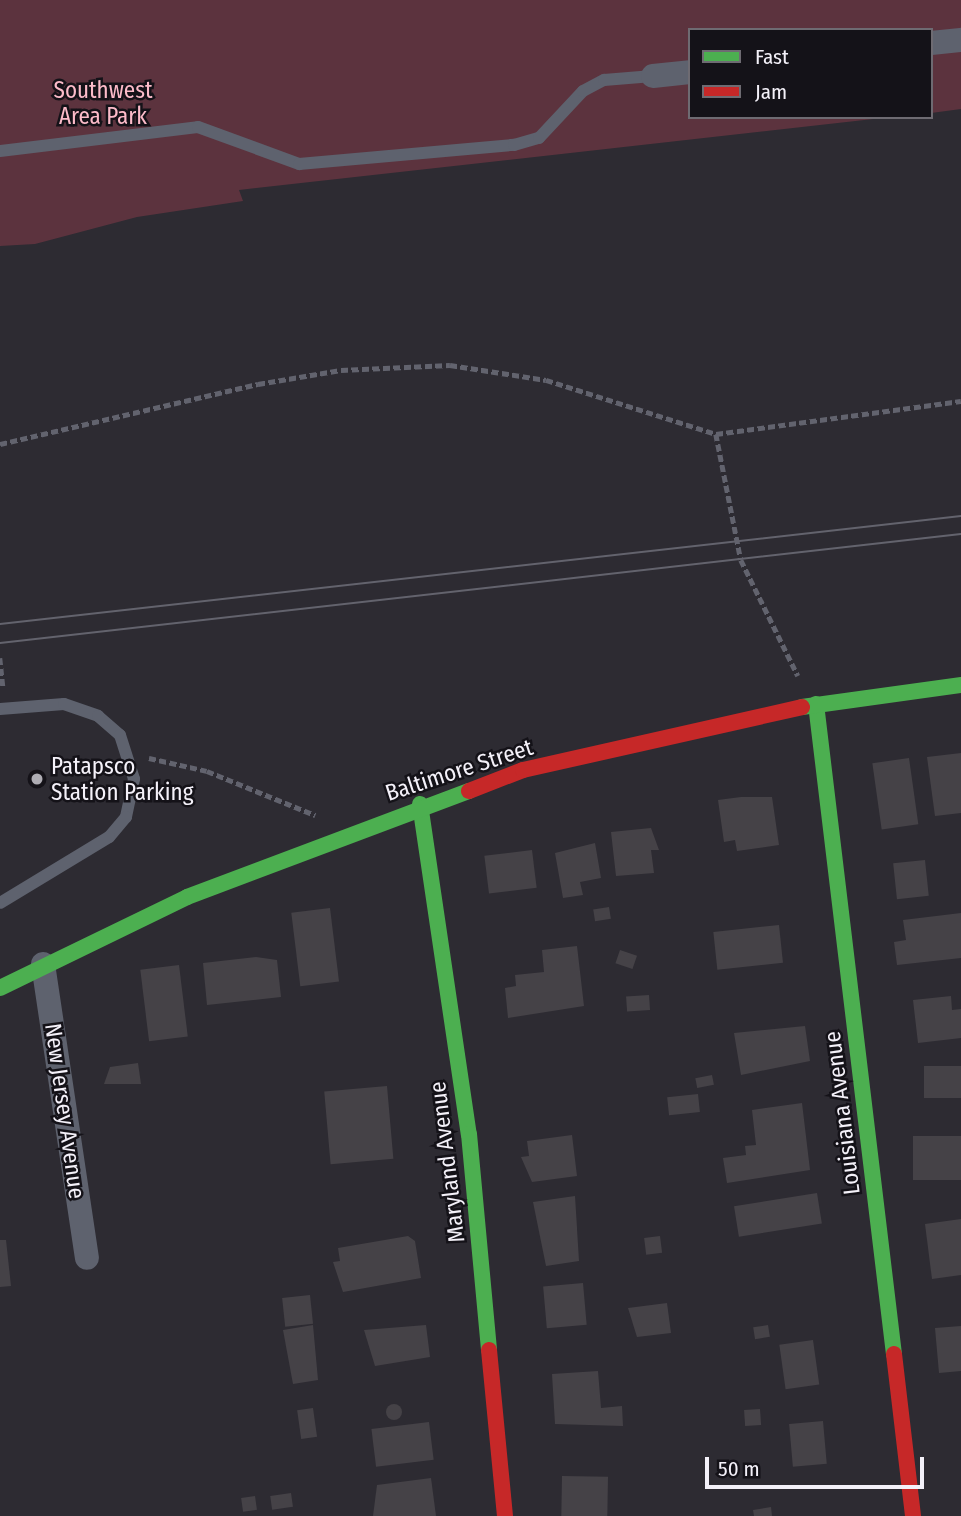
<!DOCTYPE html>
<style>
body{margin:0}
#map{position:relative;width:961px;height:1516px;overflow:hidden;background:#2d2b32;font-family:"Fira Sans Condensed",sans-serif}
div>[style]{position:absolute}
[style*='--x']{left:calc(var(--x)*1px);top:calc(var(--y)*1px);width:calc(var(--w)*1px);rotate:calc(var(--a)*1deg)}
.green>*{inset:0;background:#5c333e}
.building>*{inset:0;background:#454247;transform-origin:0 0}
.round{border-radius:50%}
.path>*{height:4.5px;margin-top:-2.25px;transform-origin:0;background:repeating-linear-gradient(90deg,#62636e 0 7px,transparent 0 10.5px)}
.lane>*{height:12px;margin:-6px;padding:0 6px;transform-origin:6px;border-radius:6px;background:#5e626e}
.street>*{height:24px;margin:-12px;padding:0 12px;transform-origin:12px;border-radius:12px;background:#5e626e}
.fast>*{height:16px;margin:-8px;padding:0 8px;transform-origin:8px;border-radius:8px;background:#4caf50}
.jam>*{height:16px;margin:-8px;padding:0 8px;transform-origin:8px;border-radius:8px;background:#c62828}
.tram>*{height:2px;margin:-1px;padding:0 1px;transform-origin:1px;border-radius:1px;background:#63636d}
.dots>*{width:19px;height:19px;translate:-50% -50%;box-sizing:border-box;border:4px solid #141218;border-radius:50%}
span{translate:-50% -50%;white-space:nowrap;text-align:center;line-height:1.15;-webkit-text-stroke:5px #141218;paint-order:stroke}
.park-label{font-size:23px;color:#fcbbc9}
.poi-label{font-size:23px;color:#f4f1f9}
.left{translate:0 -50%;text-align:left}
.street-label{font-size:23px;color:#f4f1f9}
.legend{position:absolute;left:688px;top:28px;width:245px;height:91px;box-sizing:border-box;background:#141218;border:2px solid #6e6b72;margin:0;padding:9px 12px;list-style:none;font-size:21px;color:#f4f1f9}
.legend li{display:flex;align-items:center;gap:14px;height:35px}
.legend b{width:35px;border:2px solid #6e6b72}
.scale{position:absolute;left:705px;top:1457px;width:219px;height:32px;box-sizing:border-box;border:4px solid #f4f1f9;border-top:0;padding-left:9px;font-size:21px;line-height:24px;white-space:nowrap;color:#f4f1f9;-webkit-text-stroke:5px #141218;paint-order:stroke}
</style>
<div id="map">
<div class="green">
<div style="clip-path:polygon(0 0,961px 0,961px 109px,931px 113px,931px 30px,690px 30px,690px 117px,891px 117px,239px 190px,243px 201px,137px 217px,35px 244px,0 246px)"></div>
</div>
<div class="building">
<div style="clip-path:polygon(961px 753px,961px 813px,935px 816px,927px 757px)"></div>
<div style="left:909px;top:758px;width:67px;height:37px;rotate:82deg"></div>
<div style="clip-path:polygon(741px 797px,772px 797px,779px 845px,737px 851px,735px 840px,724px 842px,718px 800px)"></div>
<div style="clip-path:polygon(651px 828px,659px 850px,651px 850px,654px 873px,616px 876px,611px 832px)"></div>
<div style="clip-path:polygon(595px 843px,601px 878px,580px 882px,583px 895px,563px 898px,555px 853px)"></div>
<div style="left:532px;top:850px;width:38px;height:48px;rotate:83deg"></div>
<div style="left:925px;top:860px;width:36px;height:32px;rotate:84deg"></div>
<div style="left:609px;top:907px;width:12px;height:16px;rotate:81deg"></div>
<div style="left:330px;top:908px;width:74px;height:39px;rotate:83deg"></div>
<div style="clip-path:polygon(961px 913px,961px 958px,897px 965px,894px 942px,906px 940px,903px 920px)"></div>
<div style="left:779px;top:925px;width:38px;height:66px;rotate:84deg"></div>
<div style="clip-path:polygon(577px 946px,584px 1006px,508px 1018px,505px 988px,516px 986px,515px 975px,544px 972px,542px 950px)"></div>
<div style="left:620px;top:950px;width:18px;height:14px;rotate:19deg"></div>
<div style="clip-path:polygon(256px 957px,277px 960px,281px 997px,207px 1005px,203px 963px)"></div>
<div style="left:179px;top:965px;width:72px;height:39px;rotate:83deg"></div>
<div style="left:649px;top:995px;width:15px;height:23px;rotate:86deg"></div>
<div style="clip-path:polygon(951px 996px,952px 1010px,961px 1009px,961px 1038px,918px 1043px,913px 1000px)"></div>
<div style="clip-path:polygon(805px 1026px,810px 1061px,741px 1075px,734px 1033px)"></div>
<div style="clip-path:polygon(138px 1063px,141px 1084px,104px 1084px,110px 1067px)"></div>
<div style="left:961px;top:1066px;width:32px;height:37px;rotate:90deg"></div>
<div style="left:712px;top:1075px;width:10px;height:17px;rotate:79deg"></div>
<div style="left:387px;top:1086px;width:73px;height:63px;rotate:85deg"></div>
<div style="left:698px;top:1094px;width:18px;height:31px;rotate:84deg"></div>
<div style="clip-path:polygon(802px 1103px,810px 1170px,727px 1183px,723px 1158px,746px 1155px,745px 1146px,756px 1145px,752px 1110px)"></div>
<div style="clip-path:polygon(572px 1135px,577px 1176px,532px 1182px,521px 1157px,529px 1156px,527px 1141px)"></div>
<div style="left:961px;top:1136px;width:44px;height:48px;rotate:90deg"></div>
<div style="left:817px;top:1193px;width:31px;height:84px;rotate:81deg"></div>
<div style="clip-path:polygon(575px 1196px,579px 1261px,546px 1266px,533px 1202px)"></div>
<div style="clip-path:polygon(961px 1219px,961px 1275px,932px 1279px,925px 1224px)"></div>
<div style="clip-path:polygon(408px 1236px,415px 1241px,421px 1278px,343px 1292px,333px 1262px,340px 1261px,338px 1248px)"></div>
<div style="left:660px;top:1236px;width:17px;height:16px;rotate:83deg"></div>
<div style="clip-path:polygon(0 1240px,6px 1240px,11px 1286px,0 1287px)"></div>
<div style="left:583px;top:1283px;width:42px;height:40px;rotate:85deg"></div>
<div style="left:310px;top:1295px;width:29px;height:28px;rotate:84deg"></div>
<div style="clip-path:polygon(667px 1303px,671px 1333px,637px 1337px,628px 1308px)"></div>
<div style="clip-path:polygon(313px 1325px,318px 1380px,293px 1384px,283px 1330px)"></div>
<div style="clip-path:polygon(426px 1325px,430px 1357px,375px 1366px,364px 1330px)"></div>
<div style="left:768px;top:1325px;width:12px;height:15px;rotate:81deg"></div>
<div style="clip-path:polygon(961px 1326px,961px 1371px,939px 1373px,935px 1328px)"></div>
<div style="left:813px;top:1340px;width:45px;height:34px;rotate:82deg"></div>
<div style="clip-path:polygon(598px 1371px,601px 1408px,622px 1406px,623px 1426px,555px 1424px,552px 1374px)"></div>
<div class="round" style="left:386px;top:1404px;width:16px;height:16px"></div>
<div style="left:313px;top:1408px;width:29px;height:16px;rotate:82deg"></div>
<div style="left:760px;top:1409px;width:16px;height:16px;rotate:86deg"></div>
<div style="left:823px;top:1421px;width:43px;height:34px;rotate:85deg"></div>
<div style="left:429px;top:1422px;width:38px;height:58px;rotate:83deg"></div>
<div style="left:562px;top:1476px;width:46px;height:40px;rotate:1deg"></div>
<div style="clip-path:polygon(431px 1478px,436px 1516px,373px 1516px,377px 1485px)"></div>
<div style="left:291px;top:1493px;width:14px;height:21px;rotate:82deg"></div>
<div style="left:255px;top:1496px;width:14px;height:14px;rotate:82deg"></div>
<div style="clip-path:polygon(771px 1507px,772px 1516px,754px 1516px,753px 1510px)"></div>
</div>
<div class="path">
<div style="--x:716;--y:434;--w:128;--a:78.8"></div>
<div style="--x:741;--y:560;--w:129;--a:63.8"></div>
<div style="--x:0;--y:444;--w:265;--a:-13.1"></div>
<div style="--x:258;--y:384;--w:84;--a:-9.6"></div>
<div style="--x:341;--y:370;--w:109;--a:-2.6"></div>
<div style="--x:450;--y:365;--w:97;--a:8.9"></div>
<div style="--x:546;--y:380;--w:178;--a:17.6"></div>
<div style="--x:716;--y:434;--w:247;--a:-7.7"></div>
<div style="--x:0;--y:658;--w:30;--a:84"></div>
<div style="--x:149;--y:758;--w:59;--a:12.6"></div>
<div style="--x:207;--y:771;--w:117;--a:22.2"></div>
</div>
<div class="lane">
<div style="--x:0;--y:151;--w:199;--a:-6.9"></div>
<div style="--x:198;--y:127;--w:108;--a:20.1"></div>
<div style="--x:299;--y:164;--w:216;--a:-5.1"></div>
<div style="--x:514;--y:145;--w:26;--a:-16"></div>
<div style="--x:539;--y:138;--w:64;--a:-46.9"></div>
<div style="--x:583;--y:91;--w:24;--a:-28"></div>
<div style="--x:604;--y:80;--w:49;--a:-4.7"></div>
<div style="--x:0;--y:709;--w:64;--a:-4.5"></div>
<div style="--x:64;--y:704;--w:36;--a:19"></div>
<div style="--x:98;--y:716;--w:29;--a:41"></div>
<div style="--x:120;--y:735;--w:46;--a:72.3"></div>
<div style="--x:134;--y:779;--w:39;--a:102"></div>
<div style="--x:126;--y:817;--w:26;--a:130"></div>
<div style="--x:109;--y:837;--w:127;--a:148.8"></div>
</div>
<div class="street">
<div style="--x:931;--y:43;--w:30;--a:-6"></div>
<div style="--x:653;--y:76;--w:37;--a:-6"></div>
<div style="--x:43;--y:964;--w:297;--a:81.5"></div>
</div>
<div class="fast">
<div style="--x:816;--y:704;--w:655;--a:83.16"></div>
<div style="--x:802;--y:707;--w:161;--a:-7.9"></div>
<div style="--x:420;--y:804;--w:334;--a:81.6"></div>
<div style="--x:469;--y:1134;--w:217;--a:84.7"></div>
<div style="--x:0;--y:988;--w:208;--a:-25.9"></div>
<div style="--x:187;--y:897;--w:301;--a:-20.6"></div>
</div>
<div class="jam">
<div style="--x:469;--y:791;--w:58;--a:-21.3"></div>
<div style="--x:523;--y:770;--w:286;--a:-12.7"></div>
<div style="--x:489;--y:1350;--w:167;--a:84.5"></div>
<div style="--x:894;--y:1354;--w:163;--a:83.3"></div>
</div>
<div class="tram">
<div style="--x:0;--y:624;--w:967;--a:-6.41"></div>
<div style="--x:0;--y:643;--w:967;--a:-6.47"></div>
</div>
<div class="dots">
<div style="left:37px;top:779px;background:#aeacb3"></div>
</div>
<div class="park-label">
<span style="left:103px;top:103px">Southwest<br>Area Park</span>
</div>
<div class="poi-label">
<span class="left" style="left:51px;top:779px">Patapsco<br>Station Parking</span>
</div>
<div class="street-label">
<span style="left:459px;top:770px;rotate:-18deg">Baltimore Street</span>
<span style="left:65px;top:1111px;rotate:82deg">New Jersey Avenue</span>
<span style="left:842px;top:1113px;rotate:-97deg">Louisiana Avenue</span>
<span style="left:447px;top:1162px;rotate:-97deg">Maryland Avenue</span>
</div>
<ul class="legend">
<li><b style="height:9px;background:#4caf50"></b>Fast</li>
<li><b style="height:9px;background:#c62828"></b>Jam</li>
</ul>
<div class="scale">50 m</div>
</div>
